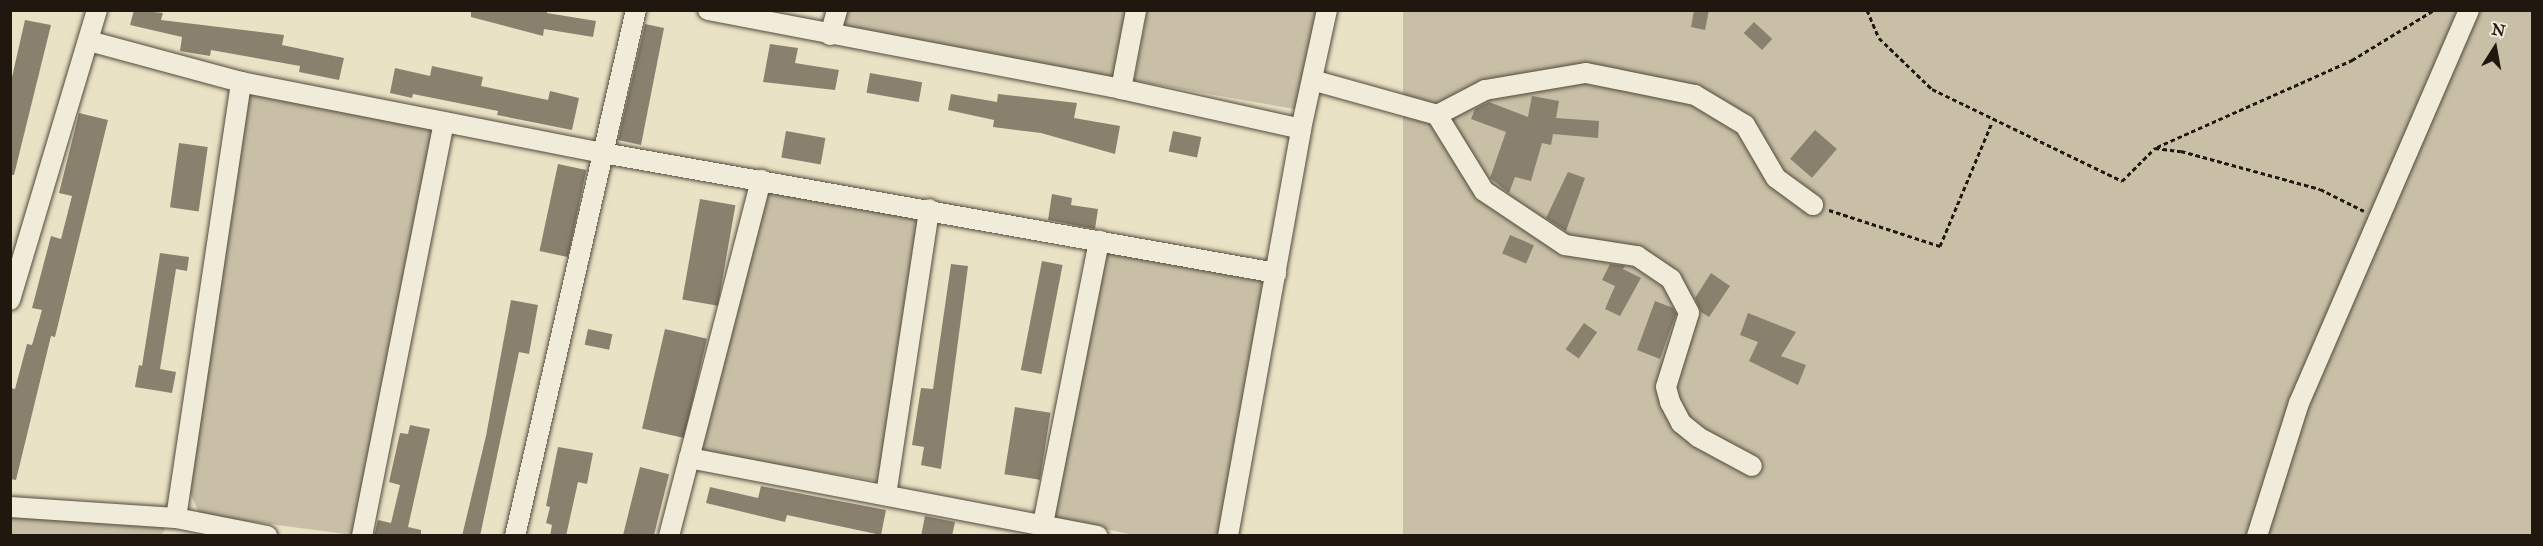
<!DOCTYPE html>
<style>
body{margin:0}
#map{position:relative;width:2543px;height:546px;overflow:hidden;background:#eae2c5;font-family:"IM FELL Great Primer",serif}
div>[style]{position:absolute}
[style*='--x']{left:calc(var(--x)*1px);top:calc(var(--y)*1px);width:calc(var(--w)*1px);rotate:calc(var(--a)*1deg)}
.green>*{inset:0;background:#c8bfa6;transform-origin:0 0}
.building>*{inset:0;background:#89816e;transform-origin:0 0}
.path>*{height:3px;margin-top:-1.5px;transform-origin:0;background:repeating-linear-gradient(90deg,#20170f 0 4.5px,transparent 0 7.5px)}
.roads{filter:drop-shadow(0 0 2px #524a3c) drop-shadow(0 0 2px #524a3c)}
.minor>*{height:20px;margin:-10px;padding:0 10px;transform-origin:10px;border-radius:10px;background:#f1ecd9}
span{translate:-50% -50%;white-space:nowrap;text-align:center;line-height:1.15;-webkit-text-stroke:6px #f1ecd9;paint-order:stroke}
.frame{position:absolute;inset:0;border:12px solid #20170f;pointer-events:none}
.north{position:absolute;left:2465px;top:18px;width:60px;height:60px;-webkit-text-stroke:4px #f1ecd9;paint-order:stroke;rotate:11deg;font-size:16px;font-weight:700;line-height:24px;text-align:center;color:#20170f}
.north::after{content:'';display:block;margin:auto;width:21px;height:27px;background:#20170f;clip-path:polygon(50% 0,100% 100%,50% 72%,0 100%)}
</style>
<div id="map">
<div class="green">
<div style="clip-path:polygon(839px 11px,1128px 11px,1115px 78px,835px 27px)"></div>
<div style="clip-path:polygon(1147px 11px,1320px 11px,1300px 110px,1134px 81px)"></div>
<div style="left:1403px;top:11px;width:1129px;height:547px"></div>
<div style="clip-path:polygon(249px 89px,406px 118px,436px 130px,353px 535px,200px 515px,190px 493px)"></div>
<div style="clip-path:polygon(764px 189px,918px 217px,919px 269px,877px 481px,697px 452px)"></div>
<div style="clip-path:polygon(1100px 249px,1266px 282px,1219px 535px,1134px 535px,1049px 517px)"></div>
<div style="clip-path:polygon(10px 516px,166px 526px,162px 535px,11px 535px)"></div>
</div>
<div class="building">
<div style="clip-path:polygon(134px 10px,163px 13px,161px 20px,284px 35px,282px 45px,344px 58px,339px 80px,299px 72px,300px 66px,211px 50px,210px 56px,180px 51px,182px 37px,130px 25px)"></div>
<div style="clip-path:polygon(471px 10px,547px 10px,547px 13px,596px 21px,593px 37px,544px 29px,543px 36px,471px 17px)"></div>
<div style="clip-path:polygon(1694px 10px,1709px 10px,1705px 30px,1691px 27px)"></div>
<div style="clip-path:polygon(25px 20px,51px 25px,14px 175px,10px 175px,10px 86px)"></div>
<div style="left:1754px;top:22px;width:25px;height:15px;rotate:43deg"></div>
<div style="clip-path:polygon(645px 24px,664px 28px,641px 145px,618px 140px)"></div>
<div style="clip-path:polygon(770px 44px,798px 48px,795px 63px,839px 70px,835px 90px,763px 82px)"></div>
<div style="clip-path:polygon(432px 66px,483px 77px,481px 86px,548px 100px,550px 91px,579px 98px,572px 130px,497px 115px,498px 111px,413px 94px,412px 98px,390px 93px,395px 68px,430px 76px)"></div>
<div style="left:870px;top:73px;width:53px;height:20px;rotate:10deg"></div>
<div style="clip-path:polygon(951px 94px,997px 102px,998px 94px,1077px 103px,1074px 118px,1120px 126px,1115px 154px,1041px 133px,993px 127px,994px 120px,948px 110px)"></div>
<div style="clip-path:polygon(1532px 96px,1559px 101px,1556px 118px,1599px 121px,1598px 138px,1553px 134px,1551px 145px,1542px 143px,1531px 181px,1515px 177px,1509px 193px,1490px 178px,1506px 132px,1471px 119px,1475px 109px,1489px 102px,1528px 117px)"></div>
<div style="clip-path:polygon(79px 113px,108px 120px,55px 337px,51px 336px,16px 480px,10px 479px,10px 388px,15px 389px,27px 344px,32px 345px,42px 310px,32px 308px,51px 236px,61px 239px,72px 196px,59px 193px)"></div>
<div style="left:1815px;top:130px;width:29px;height:38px;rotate:41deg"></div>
<div style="left:786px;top:131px;width:40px;height:27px;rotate:10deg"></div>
<div style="left:1173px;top:131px;width:29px;height:21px;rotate:12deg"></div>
<div style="left:179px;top:143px;width:29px;height:65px;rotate:8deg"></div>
<div style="left:558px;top:164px;width:29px;height:89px;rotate:12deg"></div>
<div style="clip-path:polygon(1568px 172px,1585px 178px,1566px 231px,1546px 218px)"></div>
<div style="clip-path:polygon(1052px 194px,1072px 198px,1071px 205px,1098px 209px,1095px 229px,1048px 220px)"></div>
<div style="left:700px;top:199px;width:36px;height:102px;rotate:10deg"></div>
<div style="left:1510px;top:235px;width:26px;height:20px;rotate:23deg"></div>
<div style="clip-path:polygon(160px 253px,189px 257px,187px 271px,176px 269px,160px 369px,176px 372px,172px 393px,135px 387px,139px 365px,142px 366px)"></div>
<div style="left:1042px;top:261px;width:21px;height:111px;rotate:11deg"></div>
<div style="clip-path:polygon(951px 264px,968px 266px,941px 469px,921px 465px,924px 447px,912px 445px,921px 388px,933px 389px)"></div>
<div style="clip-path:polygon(1610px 264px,1625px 266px,1623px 269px,1641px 278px,1620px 316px,1605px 309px,1615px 286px,1602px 280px)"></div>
<div style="clip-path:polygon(1711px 273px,1730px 286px,1709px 317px,1701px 312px,1695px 298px)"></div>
<div style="clip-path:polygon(511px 300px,538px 305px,529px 354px,519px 352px,480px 536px,462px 536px,486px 436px)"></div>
<div style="clip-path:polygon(1655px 301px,1673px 308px,1676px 314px,1660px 359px,1637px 350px)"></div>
<div style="clip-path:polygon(1748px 313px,1796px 332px,1781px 356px,1806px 365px,1798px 385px,1749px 361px,1758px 342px,1740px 335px)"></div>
<div style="left:1584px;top:323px;width:16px;height:32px;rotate:35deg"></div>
<div style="left:588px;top:329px;width:25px;height:16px;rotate:12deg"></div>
<div style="left:665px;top:329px;width:43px;height:102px;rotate:13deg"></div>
<div style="left:1015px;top:407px;width:36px;height:68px;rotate:9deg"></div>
<div style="clip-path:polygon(410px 425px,430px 429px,408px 527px,421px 530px,421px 536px,374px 536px,378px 520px,391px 523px,400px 485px,389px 482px,400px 433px,408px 434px)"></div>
<div style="clip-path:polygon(558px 447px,593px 453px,587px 484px,578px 482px,566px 536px,550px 536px,552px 525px,546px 523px,550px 507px,546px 506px)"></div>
<div style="left:640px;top:467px;width:30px;height:71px;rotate:14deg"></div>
<div style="clip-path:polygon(761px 486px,886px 510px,881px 535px,787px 515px,785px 522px,706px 503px,710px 487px,758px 498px)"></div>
<div style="clip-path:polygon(925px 516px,955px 522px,952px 536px,921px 536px)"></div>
</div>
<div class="path">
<div style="--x:1867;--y:10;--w:30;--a:67"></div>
<div style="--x:1879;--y:38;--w:74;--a:43.9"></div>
<div style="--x:1932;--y:89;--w:211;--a:25.8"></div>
<div style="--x:2122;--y:181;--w:47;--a:-45"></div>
<div style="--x:2155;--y:148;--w:26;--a:7"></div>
<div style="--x:2181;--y:151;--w:144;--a:15.3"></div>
<div style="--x:2320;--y:189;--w:49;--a:26.6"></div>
<div style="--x:2157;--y:147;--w:214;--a:-24"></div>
<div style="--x:2352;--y:60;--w:96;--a:-31.4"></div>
<div style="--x:1829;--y:210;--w:117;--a:18"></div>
<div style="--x:1940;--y:246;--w:134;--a:-67.2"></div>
</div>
<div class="roads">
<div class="minor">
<div style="--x:708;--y:10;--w:420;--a:10.8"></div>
<div style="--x:1121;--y:89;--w:184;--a:12.5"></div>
<div style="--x:830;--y:35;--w:26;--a:-74"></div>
<div style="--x:89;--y:41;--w:157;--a:15.1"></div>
<div style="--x:241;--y:82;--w:369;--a:11.1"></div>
<div style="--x:603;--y:153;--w:684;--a:10.11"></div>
<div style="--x:1312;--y:80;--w:130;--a:15.6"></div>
<div style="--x:1437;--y:115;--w:54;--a:-27.5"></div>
<div style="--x:1485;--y:90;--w:102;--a:-9.6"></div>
<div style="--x:1586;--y:73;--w:111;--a:11.4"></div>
<div style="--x:1695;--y:95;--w:58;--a:31"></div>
<div style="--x:1745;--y:125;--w:61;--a:59.7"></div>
<div style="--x:1776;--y:178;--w:46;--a:36.1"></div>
<div style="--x:1121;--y:89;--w:80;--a:-79.2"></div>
<div style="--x:1437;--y:115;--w:89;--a:58.3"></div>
<div style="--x:1484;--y:191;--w:97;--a:33.7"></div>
<div style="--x:1565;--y:245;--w:73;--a:8.7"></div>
<div style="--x:1637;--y:256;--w:41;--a:34.1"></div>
<div style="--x:1671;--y:279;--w:38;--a:62"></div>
<div style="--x:1689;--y:313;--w:77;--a:107.3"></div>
<div style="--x:1666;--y:387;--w:16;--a:75"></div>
<div style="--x:1670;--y:402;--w:24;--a:62"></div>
<div style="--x:1681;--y:423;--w:22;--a:39"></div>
<div style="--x:1698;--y:437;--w:61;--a:28.2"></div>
<div style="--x:10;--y:300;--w:303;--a:-73.3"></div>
<div style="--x:689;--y:458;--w:416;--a:10.8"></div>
<div style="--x:886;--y:495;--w:289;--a:-81.4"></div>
<div style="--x:10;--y:507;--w:166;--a:3.8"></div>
<div style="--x:176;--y:518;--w:93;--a:11.2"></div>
<div style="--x:176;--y:518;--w:441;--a:-81.5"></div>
<div style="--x:1043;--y:524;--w:289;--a:-78.8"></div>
<div style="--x:362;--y:536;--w:422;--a:-78.8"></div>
<div style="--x:515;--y:536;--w:540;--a:-77.05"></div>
<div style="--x:669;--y:536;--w:368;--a:-75.5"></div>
<div style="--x:1228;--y:536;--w:413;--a:-79.8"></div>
<div style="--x:1301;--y:129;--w:122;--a:-77.7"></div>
<div style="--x:2257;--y:536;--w:139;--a:-72.5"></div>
<div style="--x:2299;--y:403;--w:428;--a:-66.6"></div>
</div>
</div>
<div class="frame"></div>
<div class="north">N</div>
</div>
